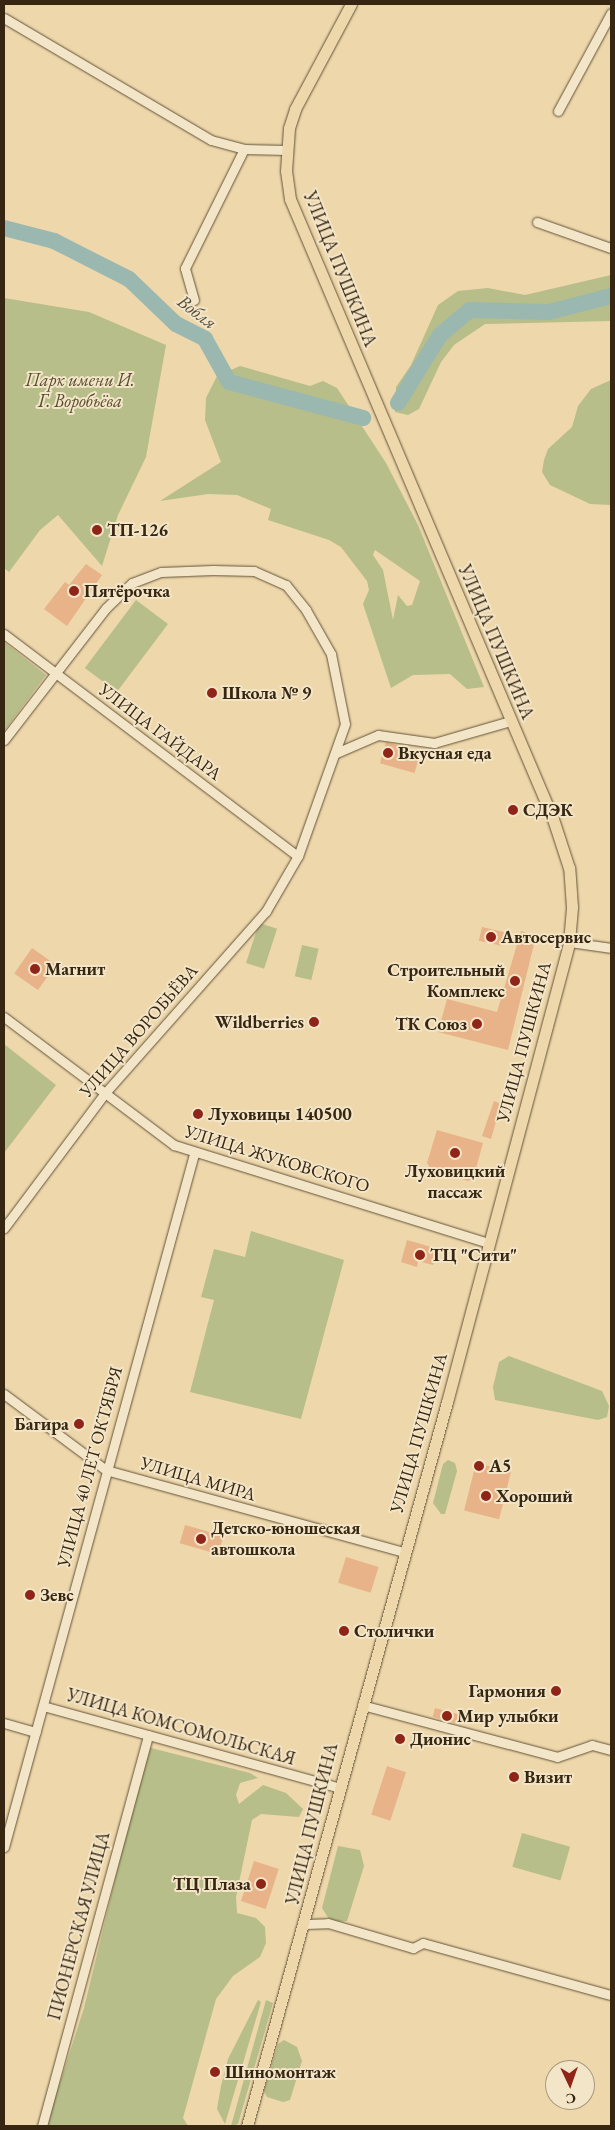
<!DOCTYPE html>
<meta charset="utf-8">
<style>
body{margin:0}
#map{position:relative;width:615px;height:2130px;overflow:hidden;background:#edd7ab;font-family:"EB Garamond",serif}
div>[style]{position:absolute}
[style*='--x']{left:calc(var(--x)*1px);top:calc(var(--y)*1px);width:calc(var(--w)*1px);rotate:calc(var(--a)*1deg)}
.green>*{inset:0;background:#b7be89;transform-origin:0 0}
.river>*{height:16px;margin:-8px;padding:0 8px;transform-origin:8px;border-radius:8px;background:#9ab8b0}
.building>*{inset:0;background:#e8b389;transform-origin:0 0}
.roads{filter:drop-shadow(0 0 1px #645238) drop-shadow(0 0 1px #645238)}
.minor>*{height:9px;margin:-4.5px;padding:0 4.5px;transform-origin:4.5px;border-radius:4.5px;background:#f3e5c8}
.major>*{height:11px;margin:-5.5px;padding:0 5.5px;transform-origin:5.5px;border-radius:5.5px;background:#edd7ab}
.dots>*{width:14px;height:14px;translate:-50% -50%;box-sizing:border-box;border:2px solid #f3e5c8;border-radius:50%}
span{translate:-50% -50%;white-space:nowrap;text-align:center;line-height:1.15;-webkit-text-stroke:4px #f3e5c8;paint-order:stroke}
.street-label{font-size:18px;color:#372612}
.park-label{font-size:18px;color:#574c30;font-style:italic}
.poi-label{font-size:18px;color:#372612;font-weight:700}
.left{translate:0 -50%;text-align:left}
.right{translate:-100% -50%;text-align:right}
.water-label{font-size:19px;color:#504a3a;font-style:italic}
.frame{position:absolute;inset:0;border:5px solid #372612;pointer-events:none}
.north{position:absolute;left:545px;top:2060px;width:50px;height:50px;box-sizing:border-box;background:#f3e5c8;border:1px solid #a8997f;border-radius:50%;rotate:177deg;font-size:14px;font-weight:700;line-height:20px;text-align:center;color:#372612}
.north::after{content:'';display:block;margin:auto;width:18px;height:22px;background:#8f2418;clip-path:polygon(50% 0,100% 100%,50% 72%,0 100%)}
</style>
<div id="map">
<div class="green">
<div style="clip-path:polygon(611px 275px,611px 321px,485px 324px,454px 345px,441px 362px,419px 409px,408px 415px,395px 412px,396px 387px,411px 365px,438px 305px,458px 291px,488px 288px,525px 295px)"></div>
<div style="clip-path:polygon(4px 298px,89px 312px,166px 345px,146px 457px,118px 515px,102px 566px,58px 515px,40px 530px,9px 572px,4px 568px)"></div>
<div style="clip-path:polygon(evenodd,240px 366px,310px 386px,323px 381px,337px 388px,386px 463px,418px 525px,484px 687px,467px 689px,450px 674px,413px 675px,391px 688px,363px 604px,369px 590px,367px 581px,341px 547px,329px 540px,268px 520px,271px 509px,237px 495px,208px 494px,160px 501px,221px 462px,205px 420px,206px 398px,217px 376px,240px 366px,375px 550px,420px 581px,412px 605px,407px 606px,398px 595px,393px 620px,383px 570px,373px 555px,375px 550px)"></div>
<div style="clip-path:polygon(611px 380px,611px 505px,590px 504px,550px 485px,542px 472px,544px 460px,548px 449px,572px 427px,578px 406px,591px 389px)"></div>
<div style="left:136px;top:600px;width:40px;height:85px;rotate:37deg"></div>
<div style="clip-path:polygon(4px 642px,46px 675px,4px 731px)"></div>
<div style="left:259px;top:923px;width:19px;height:42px;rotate:18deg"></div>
<div style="left:302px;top:945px;width:17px;height:32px;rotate:13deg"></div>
<div style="clip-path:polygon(4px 1044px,56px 1085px,4px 1153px)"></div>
<div style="clip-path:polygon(251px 1231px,344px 1260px,301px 1419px,190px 1392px,214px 1300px,201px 1297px,214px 1249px,245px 1257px)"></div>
<div style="clip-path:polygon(509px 1356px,602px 1391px,609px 1406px,607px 1417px,598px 1420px,495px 1400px,493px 1387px,499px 1362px)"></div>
<div style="clip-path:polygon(448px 1460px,455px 1463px,457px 1471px,445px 1514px,441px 1514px,433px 1503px,443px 1464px)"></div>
<div style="clip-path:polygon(147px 1747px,250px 1773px,258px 1778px,240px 1783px,236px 1795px,239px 1804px,263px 1785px,286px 1793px,303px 1809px,299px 1817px,261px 1814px,252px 1820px,236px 1897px,237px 1913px,256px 1918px,265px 1927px,266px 1943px,260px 1957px,233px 1976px,216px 1999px,183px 2118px,188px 2126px,46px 2126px,84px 2008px)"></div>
<div style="left:522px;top:1833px;width:50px;height:35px;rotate:16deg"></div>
<div style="clip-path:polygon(338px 1846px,360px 1850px,364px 1866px,347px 1921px,337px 1922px,329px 1919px,322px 1908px)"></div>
<div style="clip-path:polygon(258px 2000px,261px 2002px,225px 2124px,217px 2109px,221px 2086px,228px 2059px)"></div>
<div style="clip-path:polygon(266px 2000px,273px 2003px,238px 2124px,231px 2126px)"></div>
<div style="clip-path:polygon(284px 2040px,297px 2047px,302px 2061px,290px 2100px,283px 2102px,267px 2097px,264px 2091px,278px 2044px)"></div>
</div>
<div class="river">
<div style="--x:4;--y:228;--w:52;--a:14.6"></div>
<div style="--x:54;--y:241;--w:84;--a:26.9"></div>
<div style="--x:129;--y:279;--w:65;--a:43.8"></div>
<div style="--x:176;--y:324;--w:33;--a:27"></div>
<div style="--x:205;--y:339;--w:49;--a:60.8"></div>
<div style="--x:229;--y:382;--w:139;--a:15"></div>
<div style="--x:398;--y:403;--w:80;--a:-58.3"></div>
<div style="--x:440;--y:335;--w:39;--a:-40"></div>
<div style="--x:470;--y:310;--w:79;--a:1.5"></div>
<div style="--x:549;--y:312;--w:64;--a:-14.5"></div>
</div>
<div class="building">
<div style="clip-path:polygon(86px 564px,102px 575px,67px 626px,44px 609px,65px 582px,69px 585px)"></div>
<div style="left:386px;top:742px;width:36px;height:22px;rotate:16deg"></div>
<div style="left:482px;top:927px;width:23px;height:14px;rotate:13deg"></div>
<div style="clip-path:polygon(521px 931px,536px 936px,508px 1050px,438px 1032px,447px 999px,497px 1012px)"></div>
<div style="left:32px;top:948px;width:29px;height:31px;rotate:35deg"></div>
<div style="clip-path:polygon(494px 1101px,501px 1104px,491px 1139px,482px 1136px)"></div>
<div style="clip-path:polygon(437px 1130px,483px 1143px,473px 1179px,468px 1181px,431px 1169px,427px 1163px)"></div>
<div style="clip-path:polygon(407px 1240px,438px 1249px,433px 1265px,418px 1261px,417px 1267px,401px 1262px)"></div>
<div style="left:476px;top:1463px;width:36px;height:49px;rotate:14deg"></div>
<div style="left:185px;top:1525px;width:40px;height:19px;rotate:16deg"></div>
<div style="left:346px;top:1557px;width:34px;height:27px;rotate:17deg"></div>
<div style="left:435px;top:1708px;width:28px;height:9px;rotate:15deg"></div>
<div style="left:387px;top:1766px;width:20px;height:51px;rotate:18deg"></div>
<div style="left:254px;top:1861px;width:26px;height:42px;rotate:18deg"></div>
</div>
<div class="roads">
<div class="minor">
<div style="--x:4;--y:18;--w:240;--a:30.5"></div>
<div style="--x:211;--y:140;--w:34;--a:15"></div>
<div style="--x:244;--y:149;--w:42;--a:1.4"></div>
<div style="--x:558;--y:111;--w:111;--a:-61.6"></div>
<div style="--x:537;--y:222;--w:78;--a:19.4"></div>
<div style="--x:194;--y:300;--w:33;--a:-106"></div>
<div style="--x:185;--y:268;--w:133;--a:-63.6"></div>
<div style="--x:4;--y:634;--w:368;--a:37.1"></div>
<div style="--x:4;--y:740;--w:167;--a:-52.3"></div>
<div style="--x:106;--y:608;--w:36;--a:-44"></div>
<div style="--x:132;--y:583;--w:31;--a:-21"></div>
<div style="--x:161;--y:572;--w:52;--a:-2.2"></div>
<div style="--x:213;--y:570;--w:41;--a:1.4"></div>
<div style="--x:254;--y:571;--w:35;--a:24"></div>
<div style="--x:286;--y:585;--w:32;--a:51"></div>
<div style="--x:306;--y:610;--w:51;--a:60.4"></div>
<div style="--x:331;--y:654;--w:71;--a:78.7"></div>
<div style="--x:345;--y:724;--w:140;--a:109.6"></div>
<div style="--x:298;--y:856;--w:64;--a:120.2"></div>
<div style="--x:266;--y:911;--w:243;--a:131.5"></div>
<div style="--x:105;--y:1093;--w:169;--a:126.8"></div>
<div style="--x:336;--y:753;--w:46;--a:-23.2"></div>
<div style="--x:378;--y:735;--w:57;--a:8.1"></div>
<div style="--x:434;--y:743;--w:79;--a:-16.1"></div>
<div style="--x:569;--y:942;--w:42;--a:8.1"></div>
<div style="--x:4;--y:1017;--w:213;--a:37"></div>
<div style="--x:174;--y:1145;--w:329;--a:17.3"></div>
<div style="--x:4;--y:1394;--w:127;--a:36.7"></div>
<div style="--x:106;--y:1470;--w:309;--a:15.4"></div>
<div style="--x:362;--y:1705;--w:202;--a:14.9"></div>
<div style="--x:557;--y:1757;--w:37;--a:-19"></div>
<div style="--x:592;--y:1745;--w:20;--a:15"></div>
<div style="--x:43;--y:1706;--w:308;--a:15.4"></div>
<div style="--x:4;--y:1723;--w:33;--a:16"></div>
<div style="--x:4;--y:1847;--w:719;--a:-74.67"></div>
<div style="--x:305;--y:1924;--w:23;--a:-2"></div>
<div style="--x:328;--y:1923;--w:89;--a:16.4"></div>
<div style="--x:413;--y:1948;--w:11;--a:-27"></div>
<div style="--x:423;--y:1943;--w:195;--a:15.5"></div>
<div style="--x:42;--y:2126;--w:405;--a:-74.8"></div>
</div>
<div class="major">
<div style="--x:247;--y:2126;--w:751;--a:-74.56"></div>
<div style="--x:447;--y:1402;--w:476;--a:-75.1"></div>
<div style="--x:569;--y:942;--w:35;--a:-85"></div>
<div style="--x:572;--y:907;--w:39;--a:-94"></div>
<div style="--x:569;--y:868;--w:52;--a:-108.1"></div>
<div style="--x:553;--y:819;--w:673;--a:-112.99"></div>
<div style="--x:290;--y:199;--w:28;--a:-98"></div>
<div style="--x:286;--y:171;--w:43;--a:-86"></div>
<div style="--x:289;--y:128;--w:20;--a:-72"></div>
<div style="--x:295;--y:109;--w:119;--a:-61.9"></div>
</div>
</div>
<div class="dots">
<div style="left:97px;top:530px;background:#8f2418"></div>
<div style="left:74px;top:591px;background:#8f2418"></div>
<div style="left:212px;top:693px;background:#8f2418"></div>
<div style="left:388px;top:753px;background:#8f2418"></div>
<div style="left:513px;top:810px;background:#8f2418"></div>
<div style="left:491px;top:937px;background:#8f2418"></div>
<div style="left:35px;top:969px;background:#8f2418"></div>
<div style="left:515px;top:981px;background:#8f2418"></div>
<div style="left:314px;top:1022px;background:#8f2418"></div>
<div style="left:477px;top:1024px;background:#8f2418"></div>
<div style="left:198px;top:1114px;background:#8f2418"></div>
<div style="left:455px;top:1153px;background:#8f2418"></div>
<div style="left:420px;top:1255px;background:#8f2418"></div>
<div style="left:79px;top:1424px;background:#8f2418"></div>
<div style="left:479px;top:1466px;background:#8f2418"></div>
<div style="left:486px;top:1496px;background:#8f2418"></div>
<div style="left:201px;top:1539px;background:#8f2418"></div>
<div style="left:30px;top:1595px;background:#8f2418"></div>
<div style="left:344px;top:1631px;background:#8f2418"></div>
<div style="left:556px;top:1691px;background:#8f2418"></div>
<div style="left:447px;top:1716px;background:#8f2418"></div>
<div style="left:400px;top:1739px;background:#8f2418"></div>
<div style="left:514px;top:1777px;background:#8f2418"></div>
<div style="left:261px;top:1884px;background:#8f2418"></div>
<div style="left:215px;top:2072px;background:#8f2418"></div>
</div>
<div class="street-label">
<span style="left:340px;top:269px;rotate:68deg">УЛИЦА ПУШКИНА</span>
<span style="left:496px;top:642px;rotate:67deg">УЛИЦА ПУШКИНА</span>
<span style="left:160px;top:732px;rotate:37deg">УЛИЦА ГАЙДАРА</span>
<span style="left:139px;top:1031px;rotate:-49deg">УЛИЦА ВОРОБЬЁВА</span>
<span style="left:524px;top:1042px;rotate:-75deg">УЛИЦА ПУШКИНА</span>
<span style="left:277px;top:1159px;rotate:17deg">УЛИЦА ЖУКОВСКОГО</span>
<span style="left:419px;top:1433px;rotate:-74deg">УЛИЦА ПУШКИНА</span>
<span style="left:90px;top:1467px;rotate:-75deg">УЛИЦА 40 ЛЕТ ОКТЯБРЯ</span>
<span style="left:198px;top:1479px;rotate:16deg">УЛИЦА МИРА</span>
<span style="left:181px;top:1727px;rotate:16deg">УЛИЦА КОМСОМОЛЬСКАЯ</span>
<span style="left:312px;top:1824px;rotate:-76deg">УЛИЦА ПУШКИНА</span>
<span style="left:79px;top:1926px;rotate:-75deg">ПИОНЕРСКАЯ УЛИЦА</span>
</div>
<div class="park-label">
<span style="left:80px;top:391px">Парк имени И.<br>Г. Воробьёва</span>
</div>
<div class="poi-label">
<span class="left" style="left:107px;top:530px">ТП-126</span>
<span class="left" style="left:84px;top:591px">Пятёрочка</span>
<span class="left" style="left:222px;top:693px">Школа № 9</span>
<span class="left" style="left:398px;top:753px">Вкусная еда</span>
<span class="left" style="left:523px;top:810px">СДЭК</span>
<span class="left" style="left:501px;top:937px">Автосервис</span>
<span class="left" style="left:45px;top:969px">Магнит</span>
<span class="right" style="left:505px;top:981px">Строительный<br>Комплекс</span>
<span class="right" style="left:304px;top:1022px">Wildberries</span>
<span class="right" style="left:467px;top:1024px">ТК Союз</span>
<span class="left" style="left:208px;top:1114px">Луховицы 140500</span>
<span style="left:455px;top:1182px">Луховицкий<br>пассаж</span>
<span class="left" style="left:430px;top:1255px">ТЦ "Сити"</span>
<span class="right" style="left:69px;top:1424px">Багира</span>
<span class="left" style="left:489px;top:1466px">А5</span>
<span class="left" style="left:496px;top:1496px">Хороший</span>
<span class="left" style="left:211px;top:1539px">Детско-юношеская<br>автошкола</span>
<span class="left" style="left:40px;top:1595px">Зевс</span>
<span class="left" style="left:354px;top:1631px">Столички</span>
<span class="right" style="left:546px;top:1691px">Гармония</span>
<span class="left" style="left:457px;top:1716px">Мир улыбки</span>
<span class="left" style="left:410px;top:1739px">Дионис</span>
<span class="left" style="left:524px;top:1777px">Визит</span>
<span class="right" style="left:251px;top:1884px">ТЦ Плаза</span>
<span class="left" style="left:225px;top:2072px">Шиномонтаж</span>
</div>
<div class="water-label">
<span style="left:197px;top:312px;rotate:37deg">Вобля</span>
</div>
<div class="frame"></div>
<div class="north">С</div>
</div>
